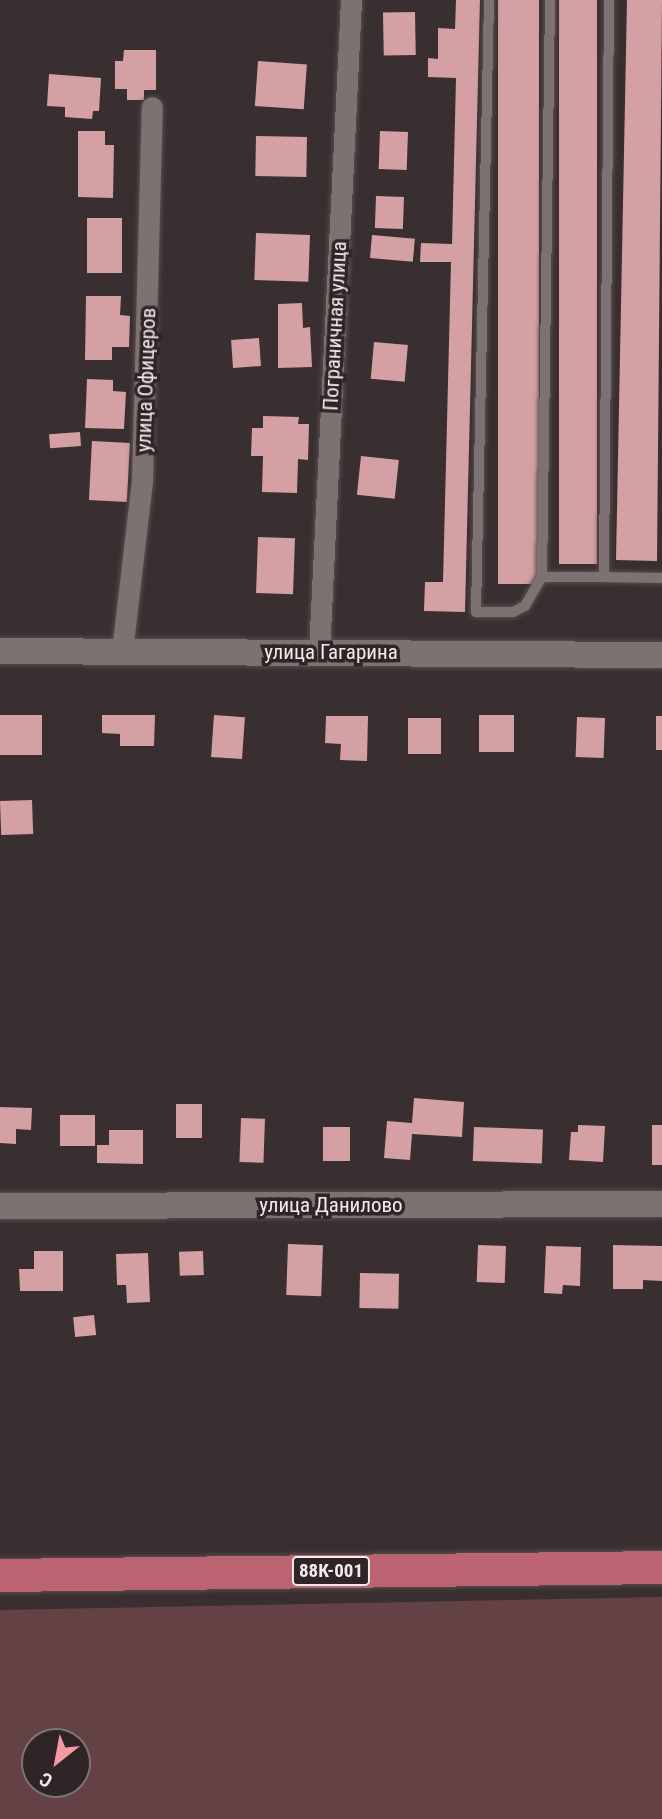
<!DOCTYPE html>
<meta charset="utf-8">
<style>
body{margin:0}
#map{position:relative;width:662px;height:1819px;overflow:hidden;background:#3a2f30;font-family:"Roboto Condensed",sans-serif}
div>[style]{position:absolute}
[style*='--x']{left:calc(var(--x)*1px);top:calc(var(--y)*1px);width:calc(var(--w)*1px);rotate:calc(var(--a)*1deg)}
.green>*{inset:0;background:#634144}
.building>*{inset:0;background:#d5a0a4;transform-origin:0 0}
.roads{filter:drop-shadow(0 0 2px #574e4f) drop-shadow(0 0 2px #574e4f)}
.service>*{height:10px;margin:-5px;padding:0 5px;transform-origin:5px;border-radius:5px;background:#7e7172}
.minor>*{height:21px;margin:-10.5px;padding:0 10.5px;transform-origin:10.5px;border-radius:10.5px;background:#7e7172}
.tertiary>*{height:26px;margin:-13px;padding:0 13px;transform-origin:13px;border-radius:13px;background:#7e7172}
.primary>*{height:33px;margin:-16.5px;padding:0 16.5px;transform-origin:16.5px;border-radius:16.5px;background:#bb6370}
span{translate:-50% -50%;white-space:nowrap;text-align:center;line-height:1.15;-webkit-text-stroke:7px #302526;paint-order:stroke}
.shield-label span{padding:2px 5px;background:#302526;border:2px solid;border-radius:5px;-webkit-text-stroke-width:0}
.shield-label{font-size:19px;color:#f2ebeb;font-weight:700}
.street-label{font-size:21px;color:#f2ebeb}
.north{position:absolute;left:21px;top:1728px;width:70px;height:70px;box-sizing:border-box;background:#302526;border:2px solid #7e7475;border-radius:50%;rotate:211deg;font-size:19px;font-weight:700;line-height:28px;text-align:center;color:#f2ebeb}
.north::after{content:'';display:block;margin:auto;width:24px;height:32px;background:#f49aa3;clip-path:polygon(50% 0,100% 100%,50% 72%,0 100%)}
</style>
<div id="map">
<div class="green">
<div style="clip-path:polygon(evenodd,662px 1597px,662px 1819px,0 1819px,0 1610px,662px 1597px,35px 1742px,77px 1742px,77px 1784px,35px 1784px,35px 1742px)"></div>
</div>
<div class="building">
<div style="clip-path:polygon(456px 0,480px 0,465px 612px,424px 611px,425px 582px,443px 582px,451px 262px,420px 262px,421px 243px,452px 244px,456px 78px,428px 77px,428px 58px,438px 59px,438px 28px,455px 29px)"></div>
<div style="left:498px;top:0;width:41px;height:584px"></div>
<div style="left:559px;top:0;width:38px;height:564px"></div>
<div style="clip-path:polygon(627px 0,662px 0,657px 561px,616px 560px)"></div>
<div style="left:415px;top:12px;width:43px;height:32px;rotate:89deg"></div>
<div style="clip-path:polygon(124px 50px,156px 50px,156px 90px,144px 90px,144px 100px,127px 100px,127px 89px,115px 89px,115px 61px,123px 61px)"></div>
<div style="left:258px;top:61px;width:49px;height:45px;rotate:4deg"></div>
<div style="clip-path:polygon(49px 74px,101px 78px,99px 111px,93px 111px,92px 119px,65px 117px,65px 107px,47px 106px)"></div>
<div style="clip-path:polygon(78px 131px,105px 131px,105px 145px,114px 145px,113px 198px,78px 197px)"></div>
<div style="left:380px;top:131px;width:28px;height:38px;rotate:2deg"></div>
<div style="left:256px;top:136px;width:51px;height:40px;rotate:1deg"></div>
<div style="left:376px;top:196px;width:28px;height:32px;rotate:2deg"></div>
<div style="left:87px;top:218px;width:35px;height:55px"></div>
<div style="left:256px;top:233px;width:54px;height:47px;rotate:2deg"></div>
<div style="left:372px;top:235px;width:43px;height:23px;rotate:5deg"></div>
<div style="clip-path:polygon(86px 296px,121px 296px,120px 315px,130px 316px,129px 347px,112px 347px,112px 360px,85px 360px)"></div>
<div style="clip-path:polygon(302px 303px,303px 328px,310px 327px,312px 367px,278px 368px,278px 304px)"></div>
<div style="left:259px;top:338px;width:28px;height:28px;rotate:86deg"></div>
<div style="left:374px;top:342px;width:34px;height:37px;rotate:5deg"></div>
<div style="clip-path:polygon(87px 379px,113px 380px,113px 391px,126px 392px,124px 429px,85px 428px)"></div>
<div style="clip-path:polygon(263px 416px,299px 417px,298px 424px,309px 424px,308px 460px,298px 459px,297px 493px,262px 492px,263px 456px,251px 456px,252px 428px,263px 428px)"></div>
<div style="left:80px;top:432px;width:14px;height:31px;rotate:86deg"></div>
<div style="left:92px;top:441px;width:38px;height:59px;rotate:3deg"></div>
<div style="left:361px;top:456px;width:38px;height:39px;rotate:6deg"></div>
<div style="left:258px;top:537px;width:37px;height:56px;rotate:2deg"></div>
<div style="left:0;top:715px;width:42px;height:40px"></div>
<div style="clip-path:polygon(102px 715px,155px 715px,154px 746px,120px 746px,120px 734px,102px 733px)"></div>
<div style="left:214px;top:715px;width:31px;height:42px;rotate:4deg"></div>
<div style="left:479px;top:715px;width:35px;height:37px"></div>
<div style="clip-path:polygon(326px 716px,368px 716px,367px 761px,340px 760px,341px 744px,325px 743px)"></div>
<div style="left:656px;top:716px;width:6px;height:34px"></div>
<div style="left:577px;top:717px;width:28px;height:40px;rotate:2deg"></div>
<div style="left:408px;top:718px;width:33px;height:36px"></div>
<div style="left:32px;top:800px;width:34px;height:32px;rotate:88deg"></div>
<div style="clip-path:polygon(414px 1098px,464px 1102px,462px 1137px,412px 1134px,410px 1160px,384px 1158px,387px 1121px,412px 1123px)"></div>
<div style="left:176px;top:1104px;width:26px;height:34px"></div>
<div style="clip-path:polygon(0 1107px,32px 1108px,31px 1130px,16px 1129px,16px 1144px,0 1143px)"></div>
<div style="left:60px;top:1115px;width:35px;height:31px"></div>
<div style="left:241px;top:1118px;width:24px;height:44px;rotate:2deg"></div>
<div style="clip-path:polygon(578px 1125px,605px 1126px,603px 1162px,569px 1160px,571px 1132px,578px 1132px)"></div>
<div style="left:652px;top:1125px;width:10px;height:40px"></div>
<div style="left:323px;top:1127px;width:27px;height:34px"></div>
<div style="left:474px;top:1127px;width:69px;height:34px;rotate:2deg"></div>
<div style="clip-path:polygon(109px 1130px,143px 1130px,143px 1164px,97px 1163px,97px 1145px,109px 1145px)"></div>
<div style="left:288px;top:1244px;width:35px;height:51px;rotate:2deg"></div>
<div style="left:478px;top:1245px;width:28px;height:37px;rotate:2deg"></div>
<div style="clip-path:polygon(613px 1245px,662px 1246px,662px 1281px,643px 1280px,643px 1289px,613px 1289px)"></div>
<div style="clip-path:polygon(546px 1246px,581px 1247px,580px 1286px,563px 1285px,562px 1294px,544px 1293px)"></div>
<div style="clip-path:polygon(34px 1251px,63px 1251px,63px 1291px,20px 1291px,19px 1269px,34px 1269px)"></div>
<div style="left:203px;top:1251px;width:24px;height:24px;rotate:88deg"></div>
<div style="clip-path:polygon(148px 1253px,150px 1302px,127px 1303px,126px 1285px,117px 1285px,116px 1254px)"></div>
<div style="left:360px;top:1273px;width:39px;height:35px;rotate:1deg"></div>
<div style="left:94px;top:1315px;width:20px;height:21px;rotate:84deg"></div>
</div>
<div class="roads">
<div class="service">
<div style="--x:489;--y:0;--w:612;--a:91.22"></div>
<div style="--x:476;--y:612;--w:37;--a:0"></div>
<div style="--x:513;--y:612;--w:13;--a:-27"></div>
<div style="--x:525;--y:606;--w:34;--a:-60"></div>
<div style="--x:550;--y:0;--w:577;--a:90.79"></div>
<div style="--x:542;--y:577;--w:62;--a:0"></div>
<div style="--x:609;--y:0;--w:577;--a:90.5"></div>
<div style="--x:604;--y:577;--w:58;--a:1"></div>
</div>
<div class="minor">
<div style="--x:122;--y:651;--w:172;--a:-83.3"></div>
<div style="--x:142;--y:480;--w:373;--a:-88.5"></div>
<div style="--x:319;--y:652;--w:653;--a:-87.19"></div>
</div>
<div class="tertiary">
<div style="--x:0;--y:651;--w:662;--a:0.35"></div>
<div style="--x:0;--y:1206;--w:662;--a:-0.17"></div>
</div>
<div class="primary">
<div style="--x:0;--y:1575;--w:662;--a:-0.69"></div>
</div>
</div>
<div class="shield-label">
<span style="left:331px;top:1571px">88К-001</span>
</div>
<div class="street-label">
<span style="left:335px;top:326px;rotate:-87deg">Пограничная улица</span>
<span style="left:146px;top:380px;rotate:-88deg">улица Офицеров</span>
<span style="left:331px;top:652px">улица Гагарина</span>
<span style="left:331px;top:1205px">улица Данилово</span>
</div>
<div class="north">С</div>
</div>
